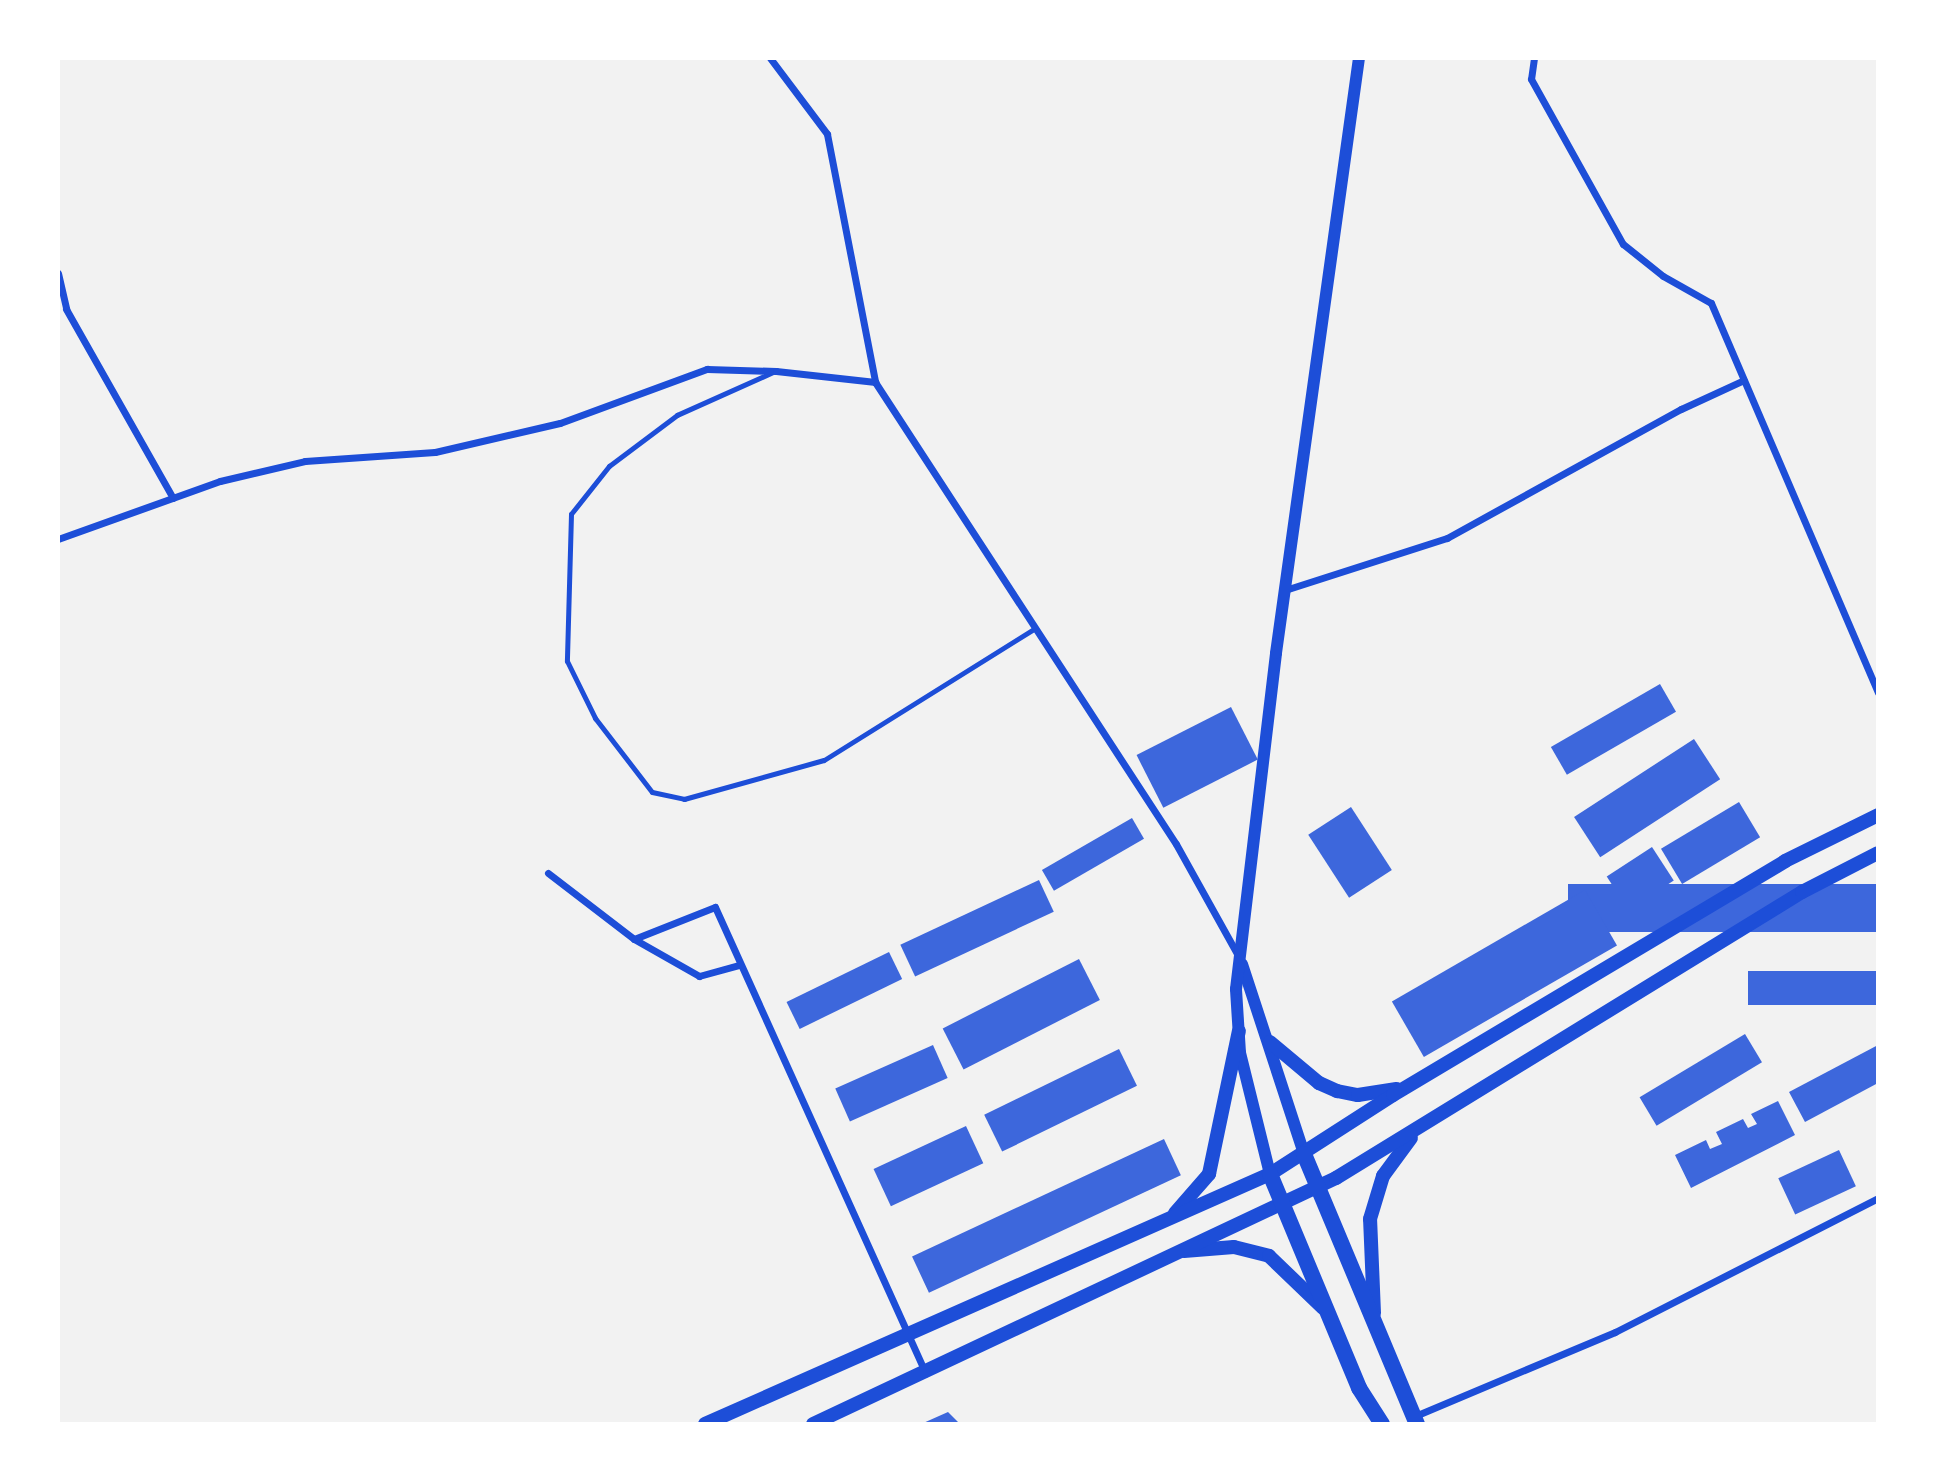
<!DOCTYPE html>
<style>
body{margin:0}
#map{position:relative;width:1936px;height:1482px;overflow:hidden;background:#f2f2f2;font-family:Helvetica,sans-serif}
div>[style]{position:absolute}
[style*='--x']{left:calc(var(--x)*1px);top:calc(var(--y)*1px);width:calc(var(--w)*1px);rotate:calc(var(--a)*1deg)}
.building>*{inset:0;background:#3d67dc;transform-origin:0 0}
.service>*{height:5px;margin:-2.5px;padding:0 2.5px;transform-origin:2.5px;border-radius:2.5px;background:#1d4ed8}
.minor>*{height:7px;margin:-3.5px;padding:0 3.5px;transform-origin:3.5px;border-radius:3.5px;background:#1d4ed8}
.tertiary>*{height:12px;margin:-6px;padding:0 6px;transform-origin:6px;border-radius:6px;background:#1d4ed8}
.secondary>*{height:14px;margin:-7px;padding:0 7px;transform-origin:7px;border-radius:7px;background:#1d4ed8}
.primary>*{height:16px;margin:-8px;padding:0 8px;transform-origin:8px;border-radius:8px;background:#1d4ed8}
span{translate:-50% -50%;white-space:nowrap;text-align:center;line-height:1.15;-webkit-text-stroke:7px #fff;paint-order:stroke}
.frame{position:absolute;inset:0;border:60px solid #fff;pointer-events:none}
</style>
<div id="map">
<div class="building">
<div style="left:1660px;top:684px;width:32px;height:126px;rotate:60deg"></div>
<div style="left:1231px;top:707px;width:59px;height:106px;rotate:63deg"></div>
<div style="left:1694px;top:739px;width:48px;height:143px;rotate:57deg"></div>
<div style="left:1739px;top:802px;width:41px;height:91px;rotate:59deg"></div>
<div style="left:1351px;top:807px;width:75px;height:51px;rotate:57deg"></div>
<div style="left:1132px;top:818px;width:24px;height:104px;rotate:60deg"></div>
<div style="left:1652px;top:847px;width:40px;height:54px;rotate:57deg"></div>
<div style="left:1039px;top:880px;width:35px;height:153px;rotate:65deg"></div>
<div style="left:1878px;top:884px;width:48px;height:310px;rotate:90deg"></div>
<div style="left:1585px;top:890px;width:64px;height:223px;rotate:60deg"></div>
<div style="left:889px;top:952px;width:30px;height:114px;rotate:64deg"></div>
<div style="left:1079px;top:959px;width:46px;height:153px;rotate:63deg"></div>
<div style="left:1878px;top:971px;width:34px;height:130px;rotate:90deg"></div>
<div style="left:1745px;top:1034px;width:33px;height:123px;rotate:59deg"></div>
<div style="left:933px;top:1045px;width:36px;height:107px;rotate:66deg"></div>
<div style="clip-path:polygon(1878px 1045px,1878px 1083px,1805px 1122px,1789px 1092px)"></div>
<div style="left:1119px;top:1049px;width:41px;height:150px;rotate:64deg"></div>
<div style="clip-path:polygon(1778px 1101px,1795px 1135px,1691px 1188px,1675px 1155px,1706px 1140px,1710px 1149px,1722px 1144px,1716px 1132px,1743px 1119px,1748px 1128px,1757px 1124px,1751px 1114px)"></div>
<div style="left:966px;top:1126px;width:41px;height:102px;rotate:65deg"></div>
<div style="left:1164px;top:1139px;width:40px;height:278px;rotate:65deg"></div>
<div style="left:1839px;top:1150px;width:40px;height:67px;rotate:65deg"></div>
<div style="clip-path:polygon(948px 1412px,960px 1424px,921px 1424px)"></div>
</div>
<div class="service">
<div style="--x:773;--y:372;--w:105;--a:155.9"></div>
<div style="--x:677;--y:415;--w:85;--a:143.1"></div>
<div style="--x:609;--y:466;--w:61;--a:128.4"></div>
<div style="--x:571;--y:514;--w:147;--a:91.6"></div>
<div style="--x:567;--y:661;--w:64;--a:63.8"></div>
<div style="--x:595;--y:718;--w:93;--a:52.4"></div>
<div style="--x:652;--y:792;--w:33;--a:12"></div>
<div style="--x:684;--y:799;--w:145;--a:-15.6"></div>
<div style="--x:824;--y:760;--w:249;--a:-32"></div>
</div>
<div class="minor">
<div style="--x:770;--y:58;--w:95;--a:53.1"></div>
<div style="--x:827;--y:134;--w:253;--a:79"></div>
<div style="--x:875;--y:382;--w:551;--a:56.92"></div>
<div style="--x:1176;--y:844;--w:129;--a:60.9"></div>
<div style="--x:1534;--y:58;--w:21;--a:98"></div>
<div style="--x:1531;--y:79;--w:189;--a:60.9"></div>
<div style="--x:1623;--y:244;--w:51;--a:38.7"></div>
<div style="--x:1663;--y:276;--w:55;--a:29.4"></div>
<div style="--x:1711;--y:303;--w:424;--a:66.8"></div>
<div style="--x:58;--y:273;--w:37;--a:77"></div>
<div style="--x:66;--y:309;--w:217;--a:60.5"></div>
<div style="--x:58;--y:539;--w:172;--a:-19.7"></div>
<div style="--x:220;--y:481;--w:87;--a:-13.2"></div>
<div style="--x:305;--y:461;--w:130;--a:-4"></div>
<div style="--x:435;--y:452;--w:128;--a:-13.1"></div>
<div style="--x:560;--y:423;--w:157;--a:-20.2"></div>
<div style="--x:707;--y:369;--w:69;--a:1.7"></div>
<div style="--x:776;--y:371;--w:100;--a:6.3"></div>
<div style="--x:1285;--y:590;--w:170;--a:-17.8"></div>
<div style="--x:1447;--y:538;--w:267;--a:-28.9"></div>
<div style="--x:1681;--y:409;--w:69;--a:-24.7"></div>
<div style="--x:548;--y:873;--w:108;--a:37.5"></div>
<div style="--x:634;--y:939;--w:75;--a:29.6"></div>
<div style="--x:699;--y:976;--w:41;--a:-15.4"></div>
<div style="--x:634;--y:939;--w:87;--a:-21.6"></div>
<div style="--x:715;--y:907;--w:512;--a:65.69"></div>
<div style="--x:1415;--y:1416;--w:217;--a:-22.8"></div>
<div style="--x:1615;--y:1332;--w:295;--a:-27"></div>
</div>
<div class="tertiary">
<div style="--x:1242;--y:964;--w:200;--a:71.9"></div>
<div style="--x:1270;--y:1174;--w:125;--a:-103.9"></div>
<div style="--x:1240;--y:1053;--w:64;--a:-93.6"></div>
<div style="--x:1236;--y:989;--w:338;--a:-83.2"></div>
<div style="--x:1276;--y:653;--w:601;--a:-82.06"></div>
</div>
<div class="secondary">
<div style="--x:1270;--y:1042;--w:64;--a:39.9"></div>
<div style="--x:1319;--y:1083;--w:20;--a:24"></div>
<div style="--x:1337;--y:1091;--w:21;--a:11"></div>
<div style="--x:1358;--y:1095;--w:39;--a:-9"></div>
<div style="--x:1175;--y:1213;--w:52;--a:-48.9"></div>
<div style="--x:1209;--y:1174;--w:146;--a:-78.2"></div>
<div style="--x:1184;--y:1251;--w:50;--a:-4.6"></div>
<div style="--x:1234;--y:1247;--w:36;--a:14"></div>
<div style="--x:1269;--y:1256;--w:75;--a:43.9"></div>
<div style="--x:1374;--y:1313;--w:94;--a:-92.4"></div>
<div style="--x:1370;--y:1219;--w:45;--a:-73.2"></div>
<div style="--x:1383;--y:1176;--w:47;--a:-53.6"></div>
<div style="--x:705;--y:1424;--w:618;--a:-23.87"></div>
<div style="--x:1270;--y:1174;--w:146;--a:-32.7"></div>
<div style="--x:1393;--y:1095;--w:457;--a:-30.8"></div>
<div style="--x:1785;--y:861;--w:104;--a:-26.3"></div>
<div style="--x:813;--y:1424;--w:578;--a:-25.19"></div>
<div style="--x:1336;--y:1178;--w:547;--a:-31.54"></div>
<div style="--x:1802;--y:892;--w:85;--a:-27.2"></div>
</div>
<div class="primary">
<div style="--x:1304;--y:1154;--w:293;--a:67.3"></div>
<div style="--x:1270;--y:1174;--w:232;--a:67.4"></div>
<div style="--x:1359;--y:1388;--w:43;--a:57.4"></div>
</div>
<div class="frame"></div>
</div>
